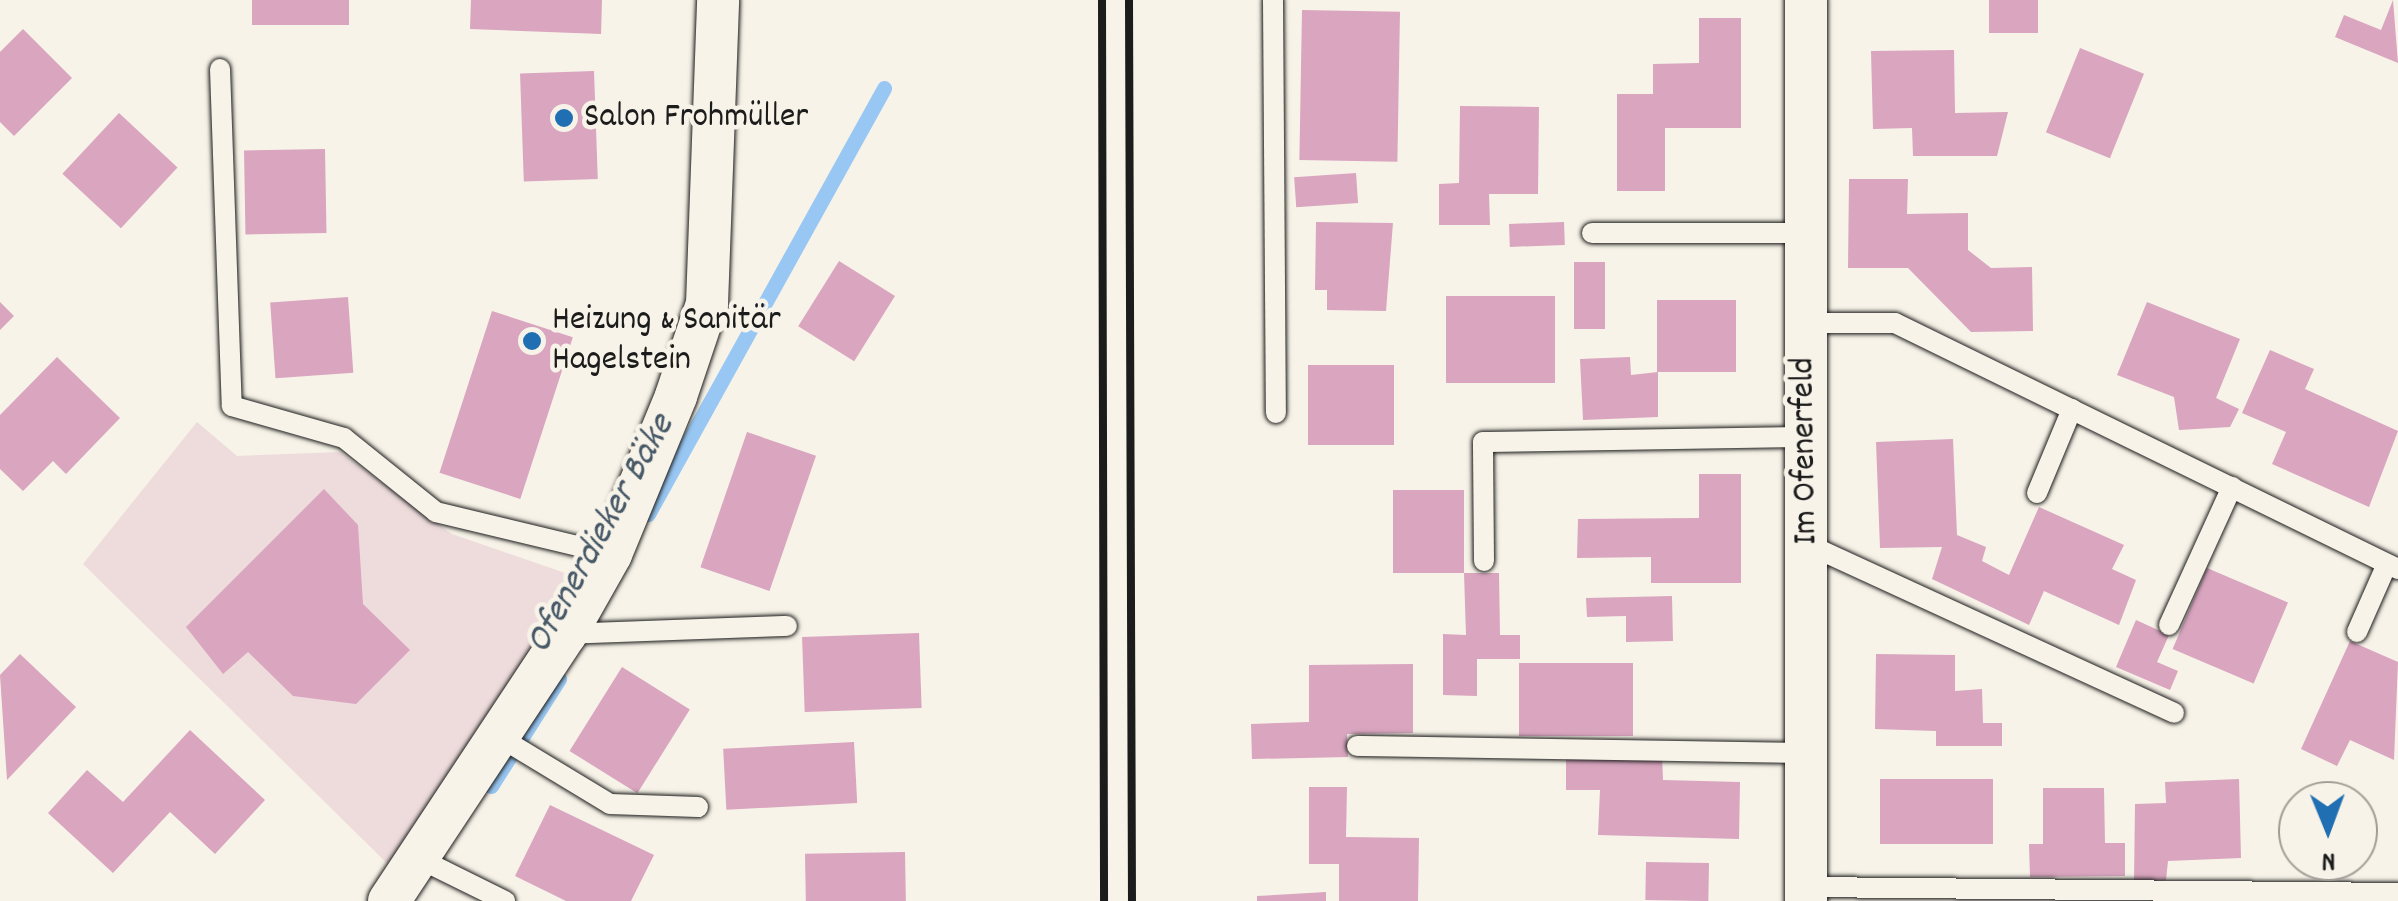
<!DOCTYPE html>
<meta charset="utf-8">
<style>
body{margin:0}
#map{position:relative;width:2398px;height:901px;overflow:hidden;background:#f7f3e8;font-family:Dekko,sans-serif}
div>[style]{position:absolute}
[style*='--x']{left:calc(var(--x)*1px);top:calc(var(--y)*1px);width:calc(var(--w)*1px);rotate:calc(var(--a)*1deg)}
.built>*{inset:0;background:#eedcdc}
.stream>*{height:15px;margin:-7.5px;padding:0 7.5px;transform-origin:7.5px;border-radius:7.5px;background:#98c7f3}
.building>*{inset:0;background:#d9a5bf;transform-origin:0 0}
.roads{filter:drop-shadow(0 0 2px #1c1c1c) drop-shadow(0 0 2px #1c1c1c)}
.lane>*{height:20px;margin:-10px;padding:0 10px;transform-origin:10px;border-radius:10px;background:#f7f3e8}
.street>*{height:42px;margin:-21px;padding:0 21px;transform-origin:21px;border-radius:21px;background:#f7f3e8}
.rail>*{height:8px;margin:-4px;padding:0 4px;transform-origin:4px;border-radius:4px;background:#1c1c1c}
.dots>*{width:28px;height:28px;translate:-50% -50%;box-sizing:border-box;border:5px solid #f7f3e8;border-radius:50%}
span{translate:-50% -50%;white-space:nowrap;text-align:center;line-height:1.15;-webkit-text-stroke:9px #f7f3e8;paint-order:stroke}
.poi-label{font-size:35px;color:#1c1c1c}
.left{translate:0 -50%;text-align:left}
.street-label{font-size:35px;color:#1c1c1c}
.water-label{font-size:38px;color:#475867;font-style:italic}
.north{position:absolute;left:2278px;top:781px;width:100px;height:100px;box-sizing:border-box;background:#f7f3e8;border:2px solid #9f9d96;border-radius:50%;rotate:179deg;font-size:28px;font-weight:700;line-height:40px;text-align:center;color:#1c1c1c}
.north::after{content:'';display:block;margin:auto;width:35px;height:45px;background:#1f6fb2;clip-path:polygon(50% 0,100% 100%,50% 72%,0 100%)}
</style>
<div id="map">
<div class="built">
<div style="clip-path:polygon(197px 422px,237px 456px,340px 452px,452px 534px,594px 583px,405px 881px,83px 564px)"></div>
</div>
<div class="stream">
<div style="--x:648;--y:514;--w:487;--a:-61"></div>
<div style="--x:491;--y:786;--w:127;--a:-57.6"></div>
</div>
<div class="building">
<div style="left:252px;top:0;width:97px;height:25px"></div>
<div style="clip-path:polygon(471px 0,602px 0,601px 34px,470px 29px)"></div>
<div style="left:1989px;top:0;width:49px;height:33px"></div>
<div style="clip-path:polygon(2393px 0,2398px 63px,2335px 37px,2344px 15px,2381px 30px)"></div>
<div style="left:1302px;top:10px;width:98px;height:150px;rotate:1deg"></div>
<div style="clip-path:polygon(1699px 18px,1741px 18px,1741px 128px,1665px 128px,1665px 191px,1617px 191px,1617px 94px,1653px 94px,1653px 64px,1699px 63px)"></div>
<div style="clip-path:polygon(23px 29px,72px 78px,14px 136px,0 122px,0 52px)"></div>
<div style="left:2080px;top:48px;width:69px;height:91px;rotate:22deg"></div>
<div style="clip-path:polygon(1954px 50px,1955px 113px,2008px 112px,1997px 156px,1913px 156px,1912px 128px,1873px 129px,1871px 51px)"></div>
<div style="left:594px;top:71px;width:108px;height:74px;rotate:88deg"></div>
<div style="clip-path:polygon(1460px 106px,1539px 107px,1538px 194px,1489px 194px,1490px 225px,1439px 225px,1439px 184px,1459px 183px)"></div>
<div style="left:119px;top:113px;width:80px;height:83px;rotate:43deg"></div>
<div style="left:325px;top:149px;width:84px;height:81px;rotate:89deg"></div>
<div style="left:1356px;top:173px;width:30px;height:62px;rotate:86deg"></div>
<div style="clip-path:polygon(1849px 179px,1908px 179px,1907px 214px,1968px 213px,1968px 250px,1991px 268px,2032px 267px,2033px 331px,1971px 332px,1908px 268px,1848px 268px)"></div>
<div style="clip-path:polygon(1316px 222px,1393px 223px,1386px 311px,1327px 310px,1327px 290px,1315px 290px)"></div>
<div style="left:1564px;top:222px;width:23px;height:55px;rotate:88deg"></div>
<div style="left:839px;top:261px;width:66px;height:77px;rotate:32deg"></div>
<div style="left:1605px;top:262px;width:67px;height:31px;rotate:90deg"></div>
<div style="left:1446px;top:296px;width:109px;height:87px"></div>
<div style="left:348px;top:297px;width:76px;height:78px;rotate:86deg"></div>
<div style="left:1736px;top:300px;width:72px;height:79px;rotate:90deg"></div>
<div style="clip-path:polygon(0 302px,14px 316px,0 330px)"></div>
<div style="clip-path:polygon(2147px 302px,2240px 339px,2216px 398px,2239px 409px,2230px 427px,2179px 430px,2174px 397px,2117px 375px)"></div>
<div style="left:492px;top:311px;width:85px;height:170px;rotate:18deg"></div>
<div style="clip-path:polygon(2270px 350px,2314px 369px,2305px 389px,2398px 431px,2369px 507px,2272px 464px,2286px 432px,2242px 413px)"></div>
<div style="clip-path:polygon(57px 357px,120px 418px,66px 474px,53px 461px,23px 491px,0 469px,0 415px)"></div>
<div style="clip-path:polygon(1630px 357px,1631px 375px,1658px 372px,1658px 417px,1583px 420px,1580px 359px)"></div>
<div style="left:1308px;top:365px;width:86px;height:80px"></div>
<div style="left:747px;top:432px;width:73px;height:143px;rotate:19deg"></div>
<div style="clip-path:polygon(1953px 439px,1957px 535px,1986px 547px,1982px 561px,2009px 575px,2039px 507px,2124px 545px,2112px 569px,2136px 580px,2119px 625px,2044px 591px,2029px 625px,1932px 579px,1942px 547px,1880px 548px,1876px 442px)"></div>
<div style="clip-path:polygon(1699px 474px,1741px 474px,1741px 583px,1651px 583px,1651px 557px,1577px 558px,1578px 519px,1699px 518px)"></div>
<div style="clip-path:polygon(324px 489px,358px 525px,363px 604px,410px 650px,356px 704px,293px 696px,248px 652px,223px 674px,186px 627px)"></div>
<div style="left:1393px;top:490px;width:71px;height:83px"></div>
<div style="left:2207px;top:568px;width:88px;height:88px;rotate:23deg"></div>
<div style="clip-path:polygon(1464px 573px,1499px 573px,1500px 635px,1520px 635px,1520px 659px,1477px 659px,1477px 696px,1443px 695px,1443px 634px,1466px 635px)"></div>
<div style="clip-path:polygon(1672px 596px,1673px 641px,1626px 642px,1626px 616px,1587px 617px,1586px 598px)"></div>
<div style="clip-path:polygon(2136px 620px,2169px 635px,2157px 662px,2178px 671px,2170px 690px,2116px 667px)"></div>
<div style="left:919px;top:633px;width:75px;height:117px;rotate:88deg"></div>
<div style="clip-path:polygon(2350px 641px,2398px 662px,2394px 760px,2350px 740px,2337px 766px,2301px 749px)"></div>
<div style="clip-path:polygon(20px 654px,76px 707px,7px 780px,0 675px)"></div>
<div style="clip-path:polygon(1876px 654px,1955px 655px,1955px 691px,1982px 689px,1983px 723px,2002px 723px,2002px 746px,1936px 746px,1936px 731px,1875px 729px)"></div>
<div style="left:1633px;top:663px;width:73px;height:114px;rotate:90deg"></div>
<div style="clip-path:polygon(1413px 664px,1413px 733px,1347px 734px,1348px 757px,1252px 759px,1251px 724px,1309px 722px,1309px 665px)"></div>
<div style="left:622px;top:667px;width:80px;height:99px;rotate:32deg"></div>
<div style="clip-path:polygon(190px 730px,265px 800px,215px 854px,170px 812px,113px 873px,48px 813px,87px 770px,123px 802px)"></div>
<div style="left:854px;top:742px;width:61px;height:131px;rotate:87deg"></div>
<div style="clip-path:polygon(1566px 755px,1662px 755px,1663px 780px,1740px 782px,1739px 839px,1598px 835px,1600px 790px,1566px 790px)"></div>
<div style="left:1880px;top:779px;width:113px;height:65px"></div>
<div style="clip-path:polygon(2239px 779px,2241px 858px,2168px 861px,2166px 880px,2134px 882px,2135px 804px,2166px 803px,2165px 782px)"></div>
<div style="clip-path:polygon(1309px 787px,1347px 787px,1346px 837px,1419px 838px,1418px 901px,1339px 901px,1339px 864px,1309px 864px)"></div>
<div style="clip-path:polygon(2043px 788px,2104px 788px,2105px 843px,2125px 843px,2125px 876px,2030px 877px,2029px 844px,2043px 844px)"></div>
<div style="clip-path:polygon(550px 805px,654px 855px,631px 901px,566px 901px,515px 876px)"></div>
<div style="left:905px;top:852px;width:49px;height:100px;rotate:89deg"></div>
<div style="left:1646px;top:862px;width:63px;height:38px;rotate:1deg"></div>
<div style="clip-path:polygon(1326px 892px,1326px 901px,1257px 901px,1257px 896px)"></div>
</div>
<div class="roads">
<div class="lane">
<div style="--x:1273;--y:0;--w:413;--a:89.6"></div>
<div style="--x:220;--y:69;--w:337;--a:88"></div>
<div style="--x:232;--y:406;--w:116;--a:15.9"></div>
<div style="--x:344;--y:438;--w:118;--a:38.8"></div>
<div style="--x:436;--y:512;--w:180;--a:13.5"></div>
<div style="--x:1592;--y:233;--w:212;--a:0"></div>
<div style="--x:1804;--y:323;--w:91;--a:0"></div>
<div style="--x:1895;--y:323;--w:560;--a:26.06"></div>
<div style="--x:2037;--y:493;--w:91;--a:-67.4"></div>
<div style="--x:1807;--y:544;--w:404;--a:24.7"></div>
<div style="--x:1484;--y:561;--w:119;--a:-90.5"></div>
<div style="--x:1483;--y:442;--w:322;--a:-0.9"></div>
<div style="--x:2169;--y:625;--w:152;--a:-65.5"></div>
<div style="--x:2357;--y:632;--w:74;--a:-66.2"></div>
<div style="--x:566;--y:634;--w:221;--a:-2.1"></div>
<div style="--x:501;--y:738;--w:127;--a:31.2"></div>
<div style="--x:610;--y:804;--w:88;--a:2"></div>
<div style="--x:1357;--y:746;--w:452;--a:0.9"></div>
<div style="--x:420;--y:859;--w:95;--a:26.3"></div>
<div style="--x:1807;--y:887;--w:591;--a:0.58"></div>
</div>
<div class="street">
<div style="--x:1806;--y:0;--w:901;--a:90"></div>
<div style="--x:389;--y:901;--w:320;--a:-56.5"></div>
<div style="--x:566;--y:634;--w:92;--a:-60.6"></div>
<div style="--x:611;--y:554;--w:171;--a:-67.6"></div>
<div style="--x:676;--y:396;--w:97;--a:-71.4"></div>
<div style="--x:707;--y:304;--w:304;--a:-87.9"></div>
</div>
</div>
<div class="rail">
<div style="--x:1102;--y:0;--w:901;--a:89.87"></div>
<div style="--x:1129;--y:0;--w:901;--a:89.81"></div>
</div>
<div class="dots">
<div style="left:564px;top:118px;background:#1f6fb2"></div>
<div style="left:532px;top:341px;background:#1f6fb2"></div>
</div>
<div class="poi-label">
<span class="left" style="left:584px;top:118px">Salon Frohmüller</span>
<span class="left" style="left:552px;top:341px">Heizung &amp; Sanitär<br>Hagelstein</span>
</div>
<div class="street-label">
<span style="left:1806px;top:451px;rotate:-91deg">Im Ofenerfeld</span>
</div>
<div class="water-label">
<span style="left:602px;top:535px;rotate:-61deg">Ofenerdieker Bäke</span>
</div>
<div class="north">N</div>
</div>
